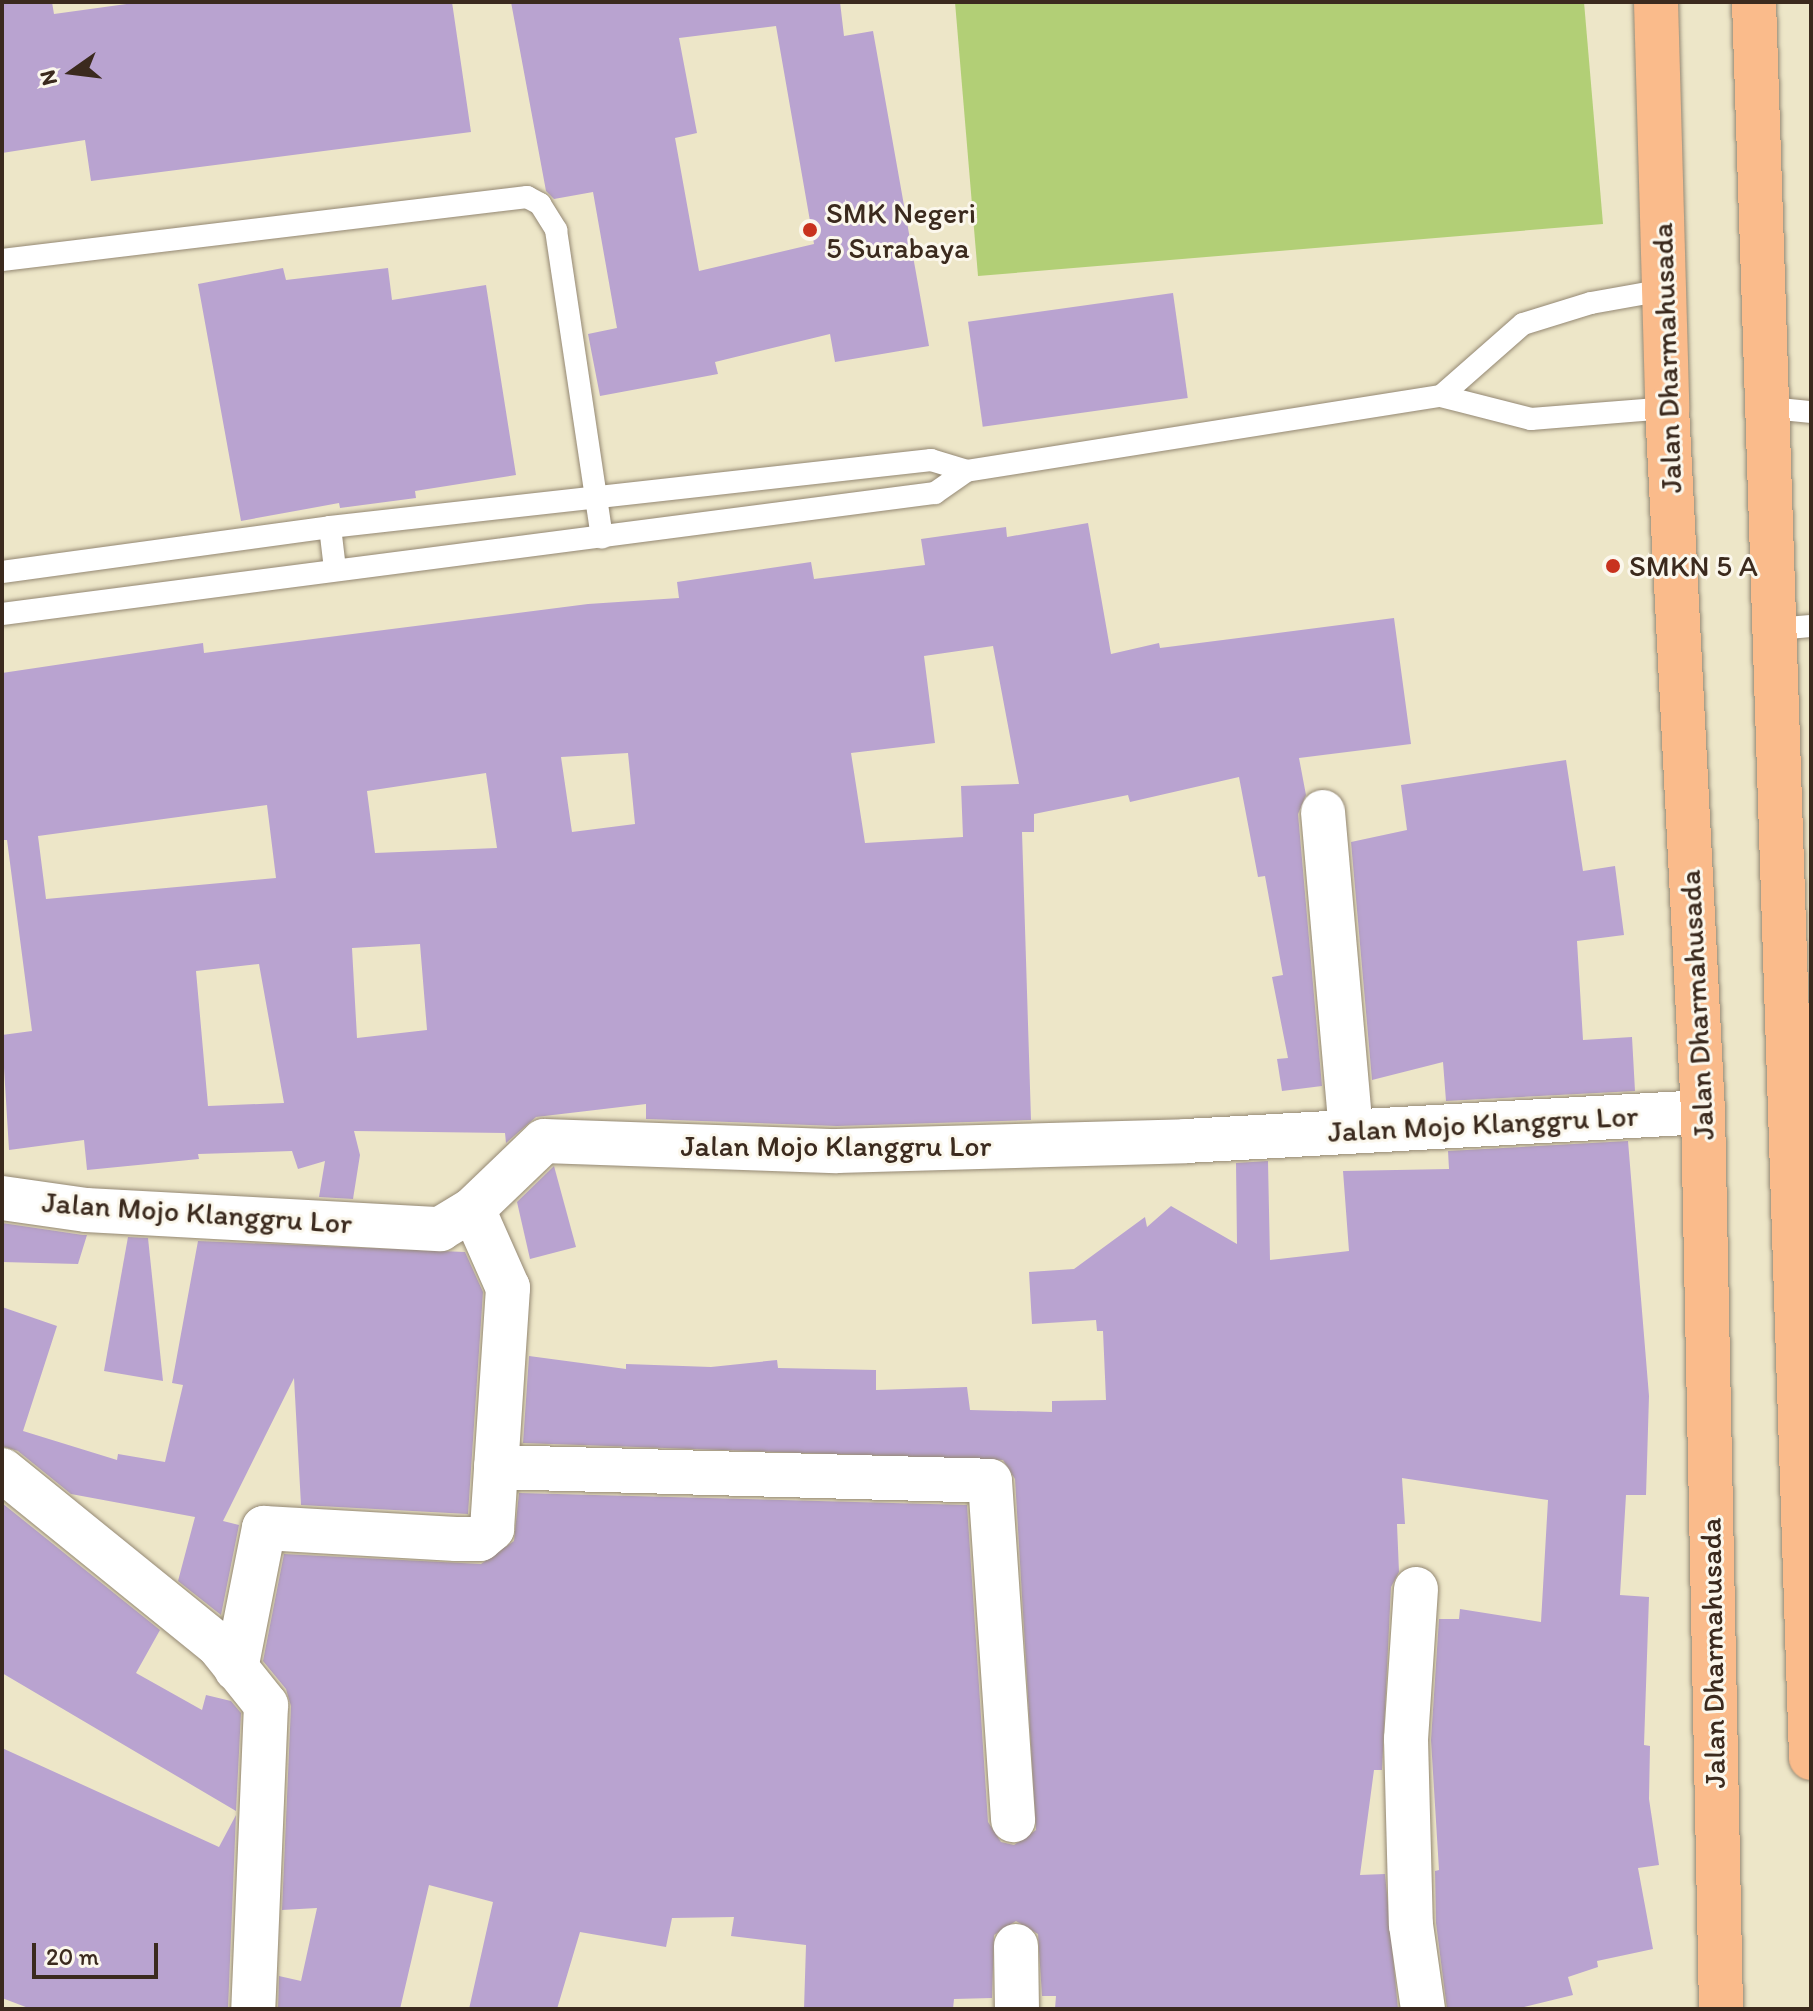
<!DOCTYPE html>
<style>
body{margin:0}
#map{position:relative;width:1813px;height:2011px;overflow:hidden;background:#ede6c8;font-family:Itim,sans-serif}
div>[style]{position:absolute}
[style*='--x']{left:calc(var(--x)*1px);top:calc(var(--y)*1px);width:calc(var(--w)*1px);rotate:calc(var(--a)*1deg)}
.green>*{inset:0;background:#b2cf76}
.building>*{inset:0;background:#b9a3d0;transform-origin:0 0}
.roads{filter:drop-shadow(0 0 2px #948873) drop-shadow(0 0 2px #948873)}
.service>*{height:22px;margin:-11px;padding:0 11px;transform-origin:11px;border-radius:11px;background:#fff}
.minor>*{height:44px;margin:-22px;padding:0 22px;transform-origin:22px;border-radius:22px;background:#fff}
.primary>*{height:44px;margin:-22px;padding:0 22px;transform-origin:22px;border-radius:22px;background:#fabb8b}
.dots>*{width:22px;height:22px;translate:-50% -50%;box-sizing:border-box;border:4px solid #fbf7ec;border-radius:50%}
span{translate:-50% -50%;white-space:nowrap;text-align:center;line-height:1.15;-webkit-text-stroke:6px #fbf7ec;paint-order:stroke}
.poi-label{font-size:30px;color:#3b2a1e}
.left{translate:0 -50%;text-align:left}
.street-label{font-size:30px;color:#3b2a1e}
.frame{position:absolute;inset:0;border:4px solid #3b2a1e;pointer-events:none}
.north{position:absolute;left:32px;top:32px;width:80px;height:80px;-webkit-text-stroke:6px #fbf7ec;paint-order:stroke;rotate:256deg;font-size:22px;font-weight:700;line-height:32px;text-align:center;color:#3b2a1e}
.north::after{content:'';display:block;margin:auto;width:28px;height:36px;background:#3b2a1e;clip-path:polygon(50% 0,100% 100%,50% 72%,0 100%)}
.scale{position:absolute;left:32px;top:1943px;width:126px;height:36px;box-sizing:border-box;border:4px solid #3b2a1e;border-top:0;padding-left:10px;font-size:24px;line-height:28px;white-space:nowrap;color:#3b2a1e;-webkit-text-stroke:6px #fbf7ec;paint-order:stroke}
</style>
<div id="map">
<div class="green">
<div style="clip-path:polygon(955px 2px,1584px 2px,1603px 224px,978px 276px)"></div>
</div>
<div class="building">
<div style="clip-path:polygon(2px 2px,52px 2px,54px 14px,141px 2px,452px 2px,471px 132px,91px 181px,85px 140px,2px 153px)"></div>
<div style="clip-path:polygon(evenodd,511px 2px,840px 2px,844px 36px,873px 31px,929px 346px,835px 362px,830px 334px,715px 362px,718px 374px,600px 396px,588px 334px,617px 328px,593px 192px,554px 199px,546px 191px,511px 2px,776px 26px,814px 244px,699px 271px,675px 138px,697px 133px,679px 38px,776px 26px)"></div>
<div style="clip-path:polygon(283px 268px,286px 280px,388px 268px,392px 300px,486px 285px,516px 475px,415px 491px,416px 498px,340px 508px,339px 503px,241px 521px,198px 284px)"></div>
<div style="left:1173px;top:293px;width:106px;height:207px;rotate:82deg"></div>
<div style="clip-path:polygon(evenodd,1088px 523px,1111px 654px,1159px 643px,1160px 648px,1394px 618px,1411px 744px,1299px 758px,1306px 795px,1298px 814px,1322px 1086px,1282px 1091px,1277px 1059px,1288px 1058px,1272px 977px,1283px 975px,1265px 876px,1258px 877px,1239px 777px,1130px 802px,1128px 795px,1034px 814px,1034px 832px,1022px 832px,1031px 1120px,837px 1126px,646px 1119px,646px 1104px,536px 1117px,506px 1143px,505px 1133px,354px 1131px,360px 1155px,353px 1199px,319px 1197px,325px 1161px,298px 1169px,292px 1151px,198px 1154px,199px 1159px,87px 1170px,84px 1140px,9px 1150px,2px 1035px,32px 1031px,7px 840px,2px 840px,2px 673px,203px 643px,204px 653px,588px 604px,679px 598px,677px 582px,811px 562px,814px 579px,925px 565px,921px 539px,1006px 527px,1007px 537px,1088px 523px,993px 646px,1019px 784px,961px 786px,963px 837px,865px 843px,851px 753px,935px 743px,924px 656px,993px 646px,1088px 523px,628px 753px,635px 824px,572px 832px,561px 757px,628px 753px,1088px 523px,486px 773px,497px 848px,375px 853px,367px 791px,486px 773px,1088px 523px,267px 805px,276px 878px,46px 899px,38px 836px,267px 805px,1088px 523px,420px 944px,427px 1030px,357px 1038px,352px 948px,420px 944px,1088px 523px,259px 964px,284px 1103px,208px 1106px,196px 971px,259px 964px)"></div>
<div style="clip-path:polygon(1566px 760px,1583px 871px,1615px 866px,1624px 935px,1577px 941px,1583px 1040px,1632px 1037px,1635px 1091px,1446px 1101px,1443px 1062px,1372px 1080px,1351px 842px,1407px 830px,1401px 785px)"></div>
<div style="clip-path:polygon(1628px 1141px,1649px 1396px,1646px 1495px,1626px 1495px,1620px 1595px,1649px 1597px,1644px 1745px,1650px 1746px,1649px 1799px,1659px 1865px,1638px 1868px,1653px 1949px,1597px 1961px,1598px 1967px,1568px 1977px,1573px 1995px,1516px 2009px,1447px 2009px,1436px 1923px,1435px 1871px,1439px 1870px,1431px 1740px,1439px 1619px,1459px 1619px,1460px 1609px,1541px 1622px,1548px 1500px,1402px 1478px,1405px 1524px,1397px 1524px,1399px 1572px,1391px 1587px,1382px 1770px,1374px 1770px,1360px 1875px,1385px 1874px,1398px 2009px,1055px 2009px,1056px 1996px,1042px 1996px,1038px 1934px,1016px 1921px,994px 1935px,992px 1998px,954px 1999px,953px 2009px,804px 2009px,806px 1945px,731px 1936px,734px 1917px,672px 1918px,666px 1947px,580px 1932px,557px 2009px,469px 2009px,493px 1902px,429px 1885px,400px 2009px,278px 2009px,279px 1976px,301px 1981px,317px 1908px,282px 1910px,291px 1706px,286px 1689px,263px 1661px,284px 1554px,481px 1564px,514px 1541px,519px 1493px,967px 1505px,988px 1822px,1001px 1842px,1014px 1845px,1036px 1830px,1015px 1479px,1003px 1460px,523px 1443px,529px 1356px,626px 1369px,626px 1364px,711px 1367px,777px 1360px,778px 1368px,876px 1370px,876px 1390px,967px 1387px,970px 1410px,1052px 1412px,1052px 1401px,1106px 1400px,1103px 1331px,1097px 1331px,1096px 1320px,1032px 1324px,1029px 1272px,1074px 1269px,1145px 1217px,1147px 1227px,1171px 1206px,1237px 1244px,1236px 1163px,1268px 1161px,1270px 1260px,1349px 1251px,1343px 1171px,1449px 1169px,1448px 1151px)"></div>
<div style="clip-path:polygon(554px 1166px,576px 1247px,530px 1259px,517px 1202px)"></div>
<div style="clip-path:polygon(2px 1223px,83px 1235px,87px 1235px,78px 1264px,2px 1262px)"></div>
<div style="clip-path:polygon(128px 1237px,148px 1238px,163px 1381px,104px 1371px)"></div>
<div style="clip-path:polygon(198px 1241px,465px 1252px,483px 1292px,468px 1514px,301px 1505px,294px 1378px,223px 1521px,239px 1525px,221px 1615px,178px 1581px,195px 1517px,71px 1494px,18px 1451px,2px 1446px,2px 1307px,57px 1326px,23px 1431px,117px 1460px,118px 1454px,165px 1462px,183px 1385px,172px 1383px)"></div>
<div style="clip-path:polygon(2px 1503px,160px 1630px,136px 1673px,202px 1710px,206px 1695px,231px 1701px,241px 1713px,236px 1811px,2px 1673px)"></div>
<div style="clip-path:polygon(2px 1748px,219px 1847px,236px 1815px,228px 2009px,31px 2009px,2px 1998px)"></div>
</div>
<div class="roads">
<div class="service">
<div style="--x:2;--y:260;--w:529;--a:-6.84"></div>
<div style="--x:527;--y:197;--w:15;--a:28"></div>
<div style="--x:540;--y:204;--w:31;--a:58"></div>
<div style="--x:556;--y:230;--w:311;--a:81.5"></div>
<div style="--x:1441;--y:396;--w:109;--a:-41.3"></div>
<div style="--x:1523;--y:324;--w:71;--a:-17.2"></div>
<div style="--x:1591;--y:303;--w:74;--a:-10.1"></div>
<div style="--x:1770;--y:408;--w:41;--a:5.6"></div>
<div style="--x:330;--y:527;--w:42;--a:83.2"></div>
<div style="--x:2;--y:572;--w:331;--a:-7.8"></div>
<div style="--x:330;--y:527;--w:605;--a:-6.36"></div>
<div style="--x:931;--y:460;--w:37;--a:17"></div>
<div style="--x:966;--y:471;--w:481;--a:-9"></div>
<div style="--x:1441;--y:396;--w:93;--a:14.3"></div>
<div style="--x:1531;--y:419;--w:136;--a:-4.6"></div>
<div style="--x:2;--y:614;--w:941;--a:-7.39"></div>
<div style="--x:935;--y:493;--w:38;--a:-35"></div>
<div style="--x:1776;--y:629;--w:35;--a:-5"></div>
</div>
<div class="minor">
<div style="--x:1323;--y:812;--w:320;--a:85"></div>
<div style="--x:2;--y:1198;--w:85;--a:8.1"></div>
<div style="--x:86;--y:1210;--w:355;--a:3.1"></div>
<div style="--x:440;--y:1229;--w:39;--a:-31"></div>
<div style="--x:473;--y:1209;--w:98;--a:-43.8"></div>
<div style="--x:544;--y:1141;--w:293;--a:2"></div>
<div style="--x:837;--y:1151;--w:349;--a:-1.6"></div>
<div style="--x:1186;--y:1141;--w:518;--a:-3.21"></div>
<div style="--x:496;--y:1467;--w:494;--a:1.6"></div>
<div style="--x:990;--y:1481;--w:340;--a:86.1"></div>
<div style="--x:2;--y:1470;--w:278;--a:39"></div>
<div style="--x:218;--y:1645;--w:77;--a:51.3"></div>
<div style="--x:266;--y:1705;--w:304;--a:92.4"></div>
<div style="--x:1416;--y:1589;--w:150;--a:93.8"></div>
<div style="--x:1406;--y:1739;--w:186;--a:88.5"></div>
<div style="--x:1411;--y:1925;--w:85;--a:81.9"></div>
<div style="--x:236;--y:1669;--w:144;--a:-78.8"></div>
<div style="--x:264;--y:1528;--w:192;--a:3.3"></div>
<div style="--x:456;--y:1539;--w:24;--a:0"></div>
<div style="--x:480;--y:1539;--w:16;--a:-40"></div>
<div style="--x:492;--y:1529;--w:242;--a:-86.2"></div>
<div style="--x:508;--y:1288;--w:86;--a:-113.9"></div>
<div style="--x:1016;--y:1946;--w:63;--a:89.1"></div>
</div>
<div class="primary">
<div style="--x:1656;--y:2;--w:406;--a:88.4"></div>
<div style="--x:1667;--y:408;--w:705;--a:87.07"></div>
<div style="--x:1703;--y:1112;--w:897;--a:88.85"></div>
<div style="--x:1754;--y:2;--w:1757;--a:88.14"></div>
</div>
</div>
<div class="dots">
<div style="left:810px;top:230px;background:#c8321e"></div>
<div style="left:1613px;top:566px;background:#c8321e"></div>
</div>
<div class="poi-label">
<span class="left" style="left:826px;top:230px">SMK Negeri<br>5 Surabaya</span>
<span class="left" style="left:1629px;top:566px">SMKN 5 A</span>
</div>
<div class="street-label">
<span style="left:1667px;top:358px;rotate:-92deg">Jalan Dharmahusada</span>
<span style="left:1697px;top:1005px;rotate:-93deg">Jalan Dharmahusada</span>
<span style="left:1483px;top:1124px;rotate:-3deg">Jalan Mojo Klanggru Lor</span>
<span style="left:836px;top:1146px">Jalan Mojo Klanggru Lor</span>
<span style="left:197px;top:1213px;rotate:4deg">Jalan Mojo Klanggru Lor</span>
<span style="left:1713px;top:1653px;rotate:-91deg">Jalan Dharmahusada</span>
</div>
<div class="frame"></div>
<div class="north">N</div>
<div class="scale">20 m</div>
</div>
